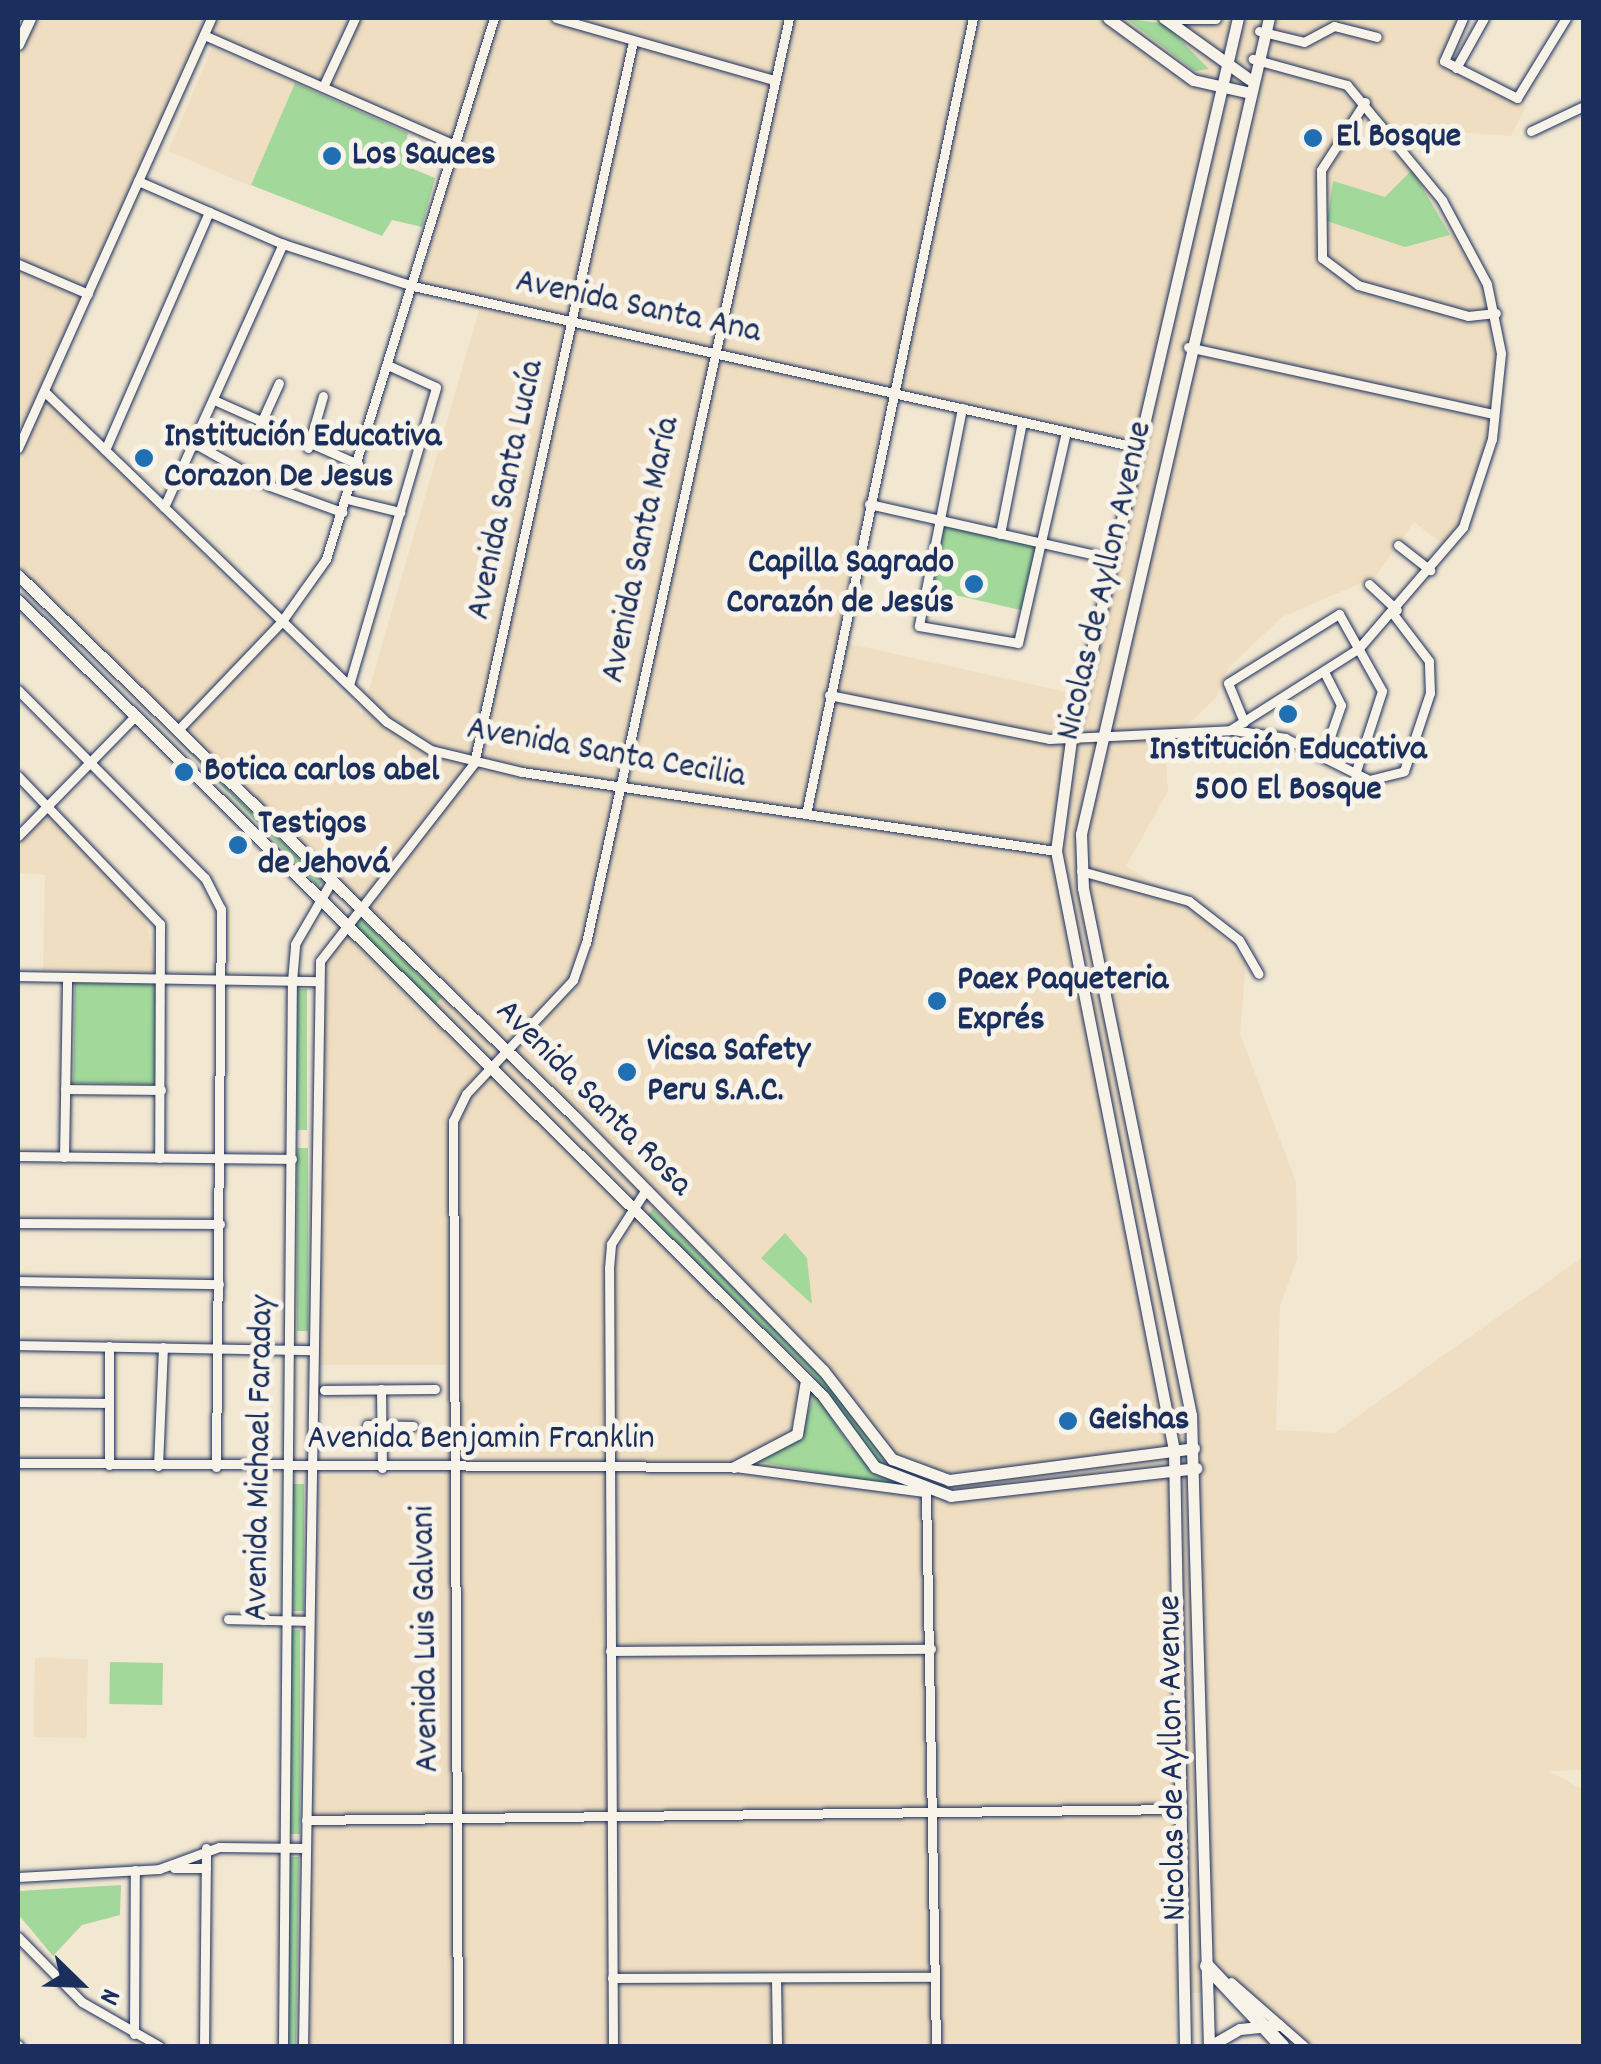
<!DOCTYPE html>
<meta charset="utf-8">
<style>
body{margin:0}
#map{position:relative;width:1601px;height:2064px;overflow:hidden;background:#f2e7d1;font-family:Dekko,sans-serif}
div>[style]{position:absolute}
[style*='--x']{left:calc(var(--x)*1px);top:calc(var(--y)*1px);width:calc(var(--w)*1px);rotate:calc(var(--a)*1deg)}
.built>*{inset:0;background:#efdec1;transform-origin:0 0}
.green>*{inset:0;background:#a3d89b;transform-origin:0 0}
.roads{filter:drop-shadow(0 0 2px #1b2f5e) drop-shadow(0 0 2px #1b2f5e)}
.minor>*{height:9px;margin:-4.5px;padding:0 4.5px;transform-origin:4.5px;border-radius:4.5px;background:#f7f3e8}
.major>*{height:11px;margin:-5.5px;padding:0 5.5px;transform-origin:5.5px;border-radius:5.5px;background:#f7f3e8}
.highway>*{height:14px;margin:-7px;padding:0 7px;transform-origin:7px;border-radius:7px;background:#f7f3e8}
.dots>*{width:28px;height:28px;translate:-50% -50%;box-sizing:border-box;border:5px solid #f7f3e8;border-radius:50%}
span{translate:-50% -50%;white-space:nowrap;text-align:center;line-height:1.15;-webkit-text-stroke:10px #f7f3e8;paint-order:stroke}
.poi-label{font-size:35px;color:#1b2f5e;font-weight:700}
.left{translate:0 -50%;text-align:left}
.right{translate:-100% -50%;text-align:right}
.street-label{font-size:35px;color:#1b2f5e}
.frame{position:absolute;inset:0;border:20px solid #1b2f5e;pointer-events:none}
.north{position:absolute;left:30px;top:1934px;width:100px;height:100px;-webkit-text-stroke:8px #f7f3e8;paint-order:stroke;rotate:113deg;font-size:28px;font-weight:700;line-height:40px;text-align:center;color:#1b2f5e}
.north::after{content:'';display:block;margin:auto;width:35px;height:45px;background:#1b2f5e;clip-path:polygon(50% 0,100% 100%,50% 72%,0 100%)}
</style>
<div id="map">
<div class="built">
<div style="clip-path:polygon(evenodd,36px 18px,1460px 18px,1438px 61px,1526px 107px,1511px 136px,1441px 131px,1405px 156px,1488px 293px,1497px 342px,1490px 438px,1461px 525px,1444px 545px,1414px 522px,1375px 577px,1282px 617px,1228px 668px,1215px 699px,1165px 745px,1168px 791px,1126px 866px,1197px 911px,1246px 961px,1240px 1034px,1296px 1182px,1297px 1259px,1280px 1306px,1276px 1430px,1334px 1433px,1583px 1257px,1583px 1770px,1549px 1771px,1583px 1790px,1583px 2046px,1290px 2046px,1233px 1993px,1176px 1993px,1174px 2046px,310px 2046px,313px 1476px,444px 1476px,446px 1365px,314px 1365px,324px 965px,359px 903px,18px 570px,18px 59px,36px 18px,213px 35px,447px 138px,457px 151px,420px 284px,480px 307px,362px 714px,41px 392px,201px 40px,213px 35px,36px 18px,889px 387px,1132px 441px,1076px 694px,837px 641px,889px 387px)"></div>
<div style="left:212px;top:48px;width:90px;height:112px;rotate:23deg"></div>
<div style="clip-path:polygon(47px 814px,144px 912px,157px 973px,43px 971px,45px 875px,18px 873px,18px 843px)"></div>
<div style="left:88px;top:1659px;width:79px;height:53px;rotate:91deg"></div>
</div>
<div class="green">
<div style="clip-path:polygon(1125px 18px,1165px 24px,1209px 69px,1195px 71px)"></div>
<div style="clip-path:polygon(295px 83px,408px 133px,401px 164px,435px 178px,422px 227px,392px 220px,382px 236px,251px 185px)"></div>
<div style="clip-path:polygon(1412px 170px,1450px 235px,1405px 247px,1327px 221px,1333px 181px,1385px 197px)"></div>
<div style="left:941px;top:523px;width:100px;height:67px;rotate:13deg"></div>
<div style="clip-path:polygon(172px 734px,323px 882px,318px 886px)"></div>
<div style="left:360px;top:918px;width:114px;height:11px;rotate:44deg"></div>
<div style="left:75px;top:983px;width:84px;height:100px;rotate:1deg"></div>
<div style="left:297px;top:989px;width:10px;height:141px"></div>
<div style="left:297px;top:1148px;width:11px;height:183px"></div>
<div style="clip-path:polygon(653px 1209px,830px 1381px,888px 1462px,881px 1465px,810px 1372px,647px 1216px)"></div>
<div style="clip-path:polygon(785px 1233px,807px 1258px,812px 1304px,761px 1258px)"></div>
<div style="clip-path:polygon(809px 1383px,849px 1445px,907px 1489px,755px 1461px,798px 1437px,813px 1399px)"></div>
<div style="left:293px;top:1484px;width:11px;height:127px"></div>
<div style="left:289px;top:1630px;width:11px;height:204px"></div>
<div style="left:110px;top:1662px;width:53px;height:42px;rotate:1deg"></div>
<div style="clip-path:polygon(288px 1857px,299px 1857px,296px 2046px,287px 2046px)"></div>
<div style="clip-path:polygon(121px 1885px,120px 1915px,82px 1925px,53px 1956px,18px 1914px,18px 1891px)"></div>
</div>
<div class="roads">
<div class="minor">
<div style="--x:556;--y:18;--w:227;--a:15.9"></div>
<div style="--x:1463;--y:18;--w:47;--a:113.8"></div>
<div style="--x:1444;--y:61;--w:82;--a:26.9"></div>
<div style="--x:1517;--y:98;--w:94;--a:-58.5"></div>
<div style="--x:1259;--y:31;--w:46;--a:13.7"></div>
<div style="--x:1304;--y:42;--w:34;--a:-28"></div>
<div style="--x:1334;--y:26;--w:44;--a:14.3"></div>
<div style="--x:204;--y:35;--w:274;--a:23.7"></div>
<div style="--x:1456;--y:68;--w:57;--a:-60.8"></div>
<div style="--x:323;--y:87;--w:76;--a:-65.1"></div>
<div style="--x:1365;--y:102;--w:81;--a:122.9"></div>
<div style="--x:1321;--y:170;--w:88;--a:89.3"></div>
<div style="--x:1322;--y:258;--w:45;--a:36.9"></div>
<div style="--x:1358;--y:285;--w:114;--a:15.7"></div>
<div style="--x:1468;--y:316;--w:28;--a:-6"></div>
<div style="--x:1531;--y:131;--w:59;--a:-25.3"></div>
<div style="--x:138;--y:181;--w:158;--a:23.5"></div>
<div style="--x:283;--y:244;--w:137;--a:17.9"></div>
<div style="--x:413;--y:286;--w:745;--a:12.56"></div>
<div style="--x:18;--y:264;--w:76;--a:23.2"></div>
<div style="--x:1188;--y:347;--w:312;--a:12.4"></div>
<div style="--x:45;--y:392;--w:475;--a:44"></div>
<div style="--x:387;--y:722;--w:52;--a:32.5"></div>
<div style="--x:431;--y:750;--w:94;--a:13.6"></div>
<div style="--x:522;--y:772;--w:540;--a:8.42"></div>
<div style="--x:214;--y:400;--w:158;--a:24"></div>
<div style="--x:962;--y:408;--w:222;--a:101.2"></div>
<div style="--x:919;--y:626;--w:100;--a:9.7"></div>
<div style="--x:1018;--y:643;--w:216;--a:-77.2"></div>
<div style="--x:260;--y:425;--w:46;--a:-65.7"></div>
<div style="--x:194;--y:443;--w:87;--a:29.5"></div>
<div style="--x:270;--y:486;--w:77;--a:19.9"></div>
<div style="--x:18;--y:448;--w:471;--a:-65.8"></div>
<div style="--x:308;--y:448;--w:54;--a:-73.9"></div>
<div style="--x:105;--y:450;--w:260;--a:-66.4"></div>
<div style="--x:347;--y:499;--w:55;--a:13.8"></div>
<div style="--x:869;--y:504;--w:251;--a:12.7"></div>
<div style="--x:164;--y:507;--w:289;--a:-65.7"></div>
<div style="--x:1000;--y:534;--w:114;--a:-78.9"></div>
<div style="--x:1398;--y:545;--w:41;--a:38"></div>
<div style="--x:1369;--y:584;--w:38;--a:43"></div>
<div style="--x:349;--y:685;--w:310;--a:-73.7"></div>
<div style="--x:436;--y:387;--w:51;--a:-155.5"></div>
<div style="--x:18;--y:690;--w:265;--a:45.2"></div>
<div style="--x:205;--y:878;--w:35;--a:63"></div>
<div style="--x:221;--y:909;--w:558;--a:90.51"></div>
<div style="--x:829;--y:695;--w:224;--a:11.3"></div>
<div style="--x:1049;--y:739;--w:181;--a:-2.8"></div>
<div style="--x:1230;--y:730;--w:153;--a:-32.4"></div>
<div style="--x:1359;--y:648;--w:160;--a:-49.3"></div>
<div style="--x:1463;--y:527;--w:93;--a:-71.8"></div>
<div style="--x:1492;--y:439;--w:86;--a:-84"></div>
<div style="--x:1501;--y:353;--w:70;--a:-101.5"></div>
<div style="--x:1487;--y:284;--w:95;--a:-118.2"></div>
<div style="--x:1442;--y:200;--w:149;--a:-129.6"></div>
<div style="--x:1347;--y:85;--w:98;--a:-164.5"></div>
<div style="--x:1244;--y:722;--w:42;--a:-112.3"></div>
<div style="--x:1228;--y:683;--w:131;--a:-31.9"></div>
<div style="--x:1339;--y:614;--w:88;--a:60.8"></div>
<div style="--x:1382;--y:691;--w:87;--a:108"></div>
<div style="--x:1233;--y:730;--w:53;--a:8.7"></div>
<div style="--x:1285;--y:738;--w:94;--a:26.6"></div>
<div style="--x:1369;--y:780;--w:36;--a:-14"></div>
<div style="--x:1404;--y:771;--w:82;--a:-71.6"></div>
<div style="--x:1430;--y:693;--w:32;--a:-92"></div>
<div style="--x:1429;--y:661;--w:58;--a:-127.3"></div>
<div style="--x:177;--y:731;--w:152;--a:-46.3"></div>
<div style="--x:282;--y:621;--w:76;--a:-54.6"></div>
<div style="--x:326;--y:559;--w:566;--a:-72.75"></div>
<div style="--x:1323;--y:757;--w:55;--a:-70.9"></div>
<div style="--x:1341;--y:705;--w:36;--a:-117"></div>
<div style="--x:18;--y:776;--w:205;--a:46.2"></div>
<div style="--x:160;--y:924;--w:234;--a:90.2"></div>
<div style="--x:806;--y:814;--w:813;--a:-78.15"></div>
<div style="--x:18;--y:836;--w:169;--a:-45.7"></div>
<div style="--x:1081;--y:871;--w:112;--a:15.5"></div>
<div style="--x:1189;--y:901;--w:63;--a:38"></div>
<div style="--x:1239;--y:940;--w:39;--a:60"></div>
<div style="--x:18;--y:976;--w:298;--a:1"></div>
<div style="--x:65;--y:1089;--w:96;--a:0.6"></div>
<div style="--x:18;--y:1156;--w:274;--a:0.6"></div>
<div style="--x:64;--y:1157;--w:180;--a:-89"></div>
<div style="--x:18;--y:1223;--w:202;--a:0.3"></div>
<div style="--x:18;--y:1281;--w:201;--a:0.9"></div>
<div style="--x:18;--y:1345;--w:294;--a:1"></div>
<div style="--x:381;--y:1389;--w:79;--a:89.3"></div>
<div style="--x:324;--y:1390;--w:111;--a:-0.5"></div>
<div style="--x:18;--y:1402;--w:91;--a:0.6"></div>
<div style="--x:367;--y:1425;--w:46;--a:1.2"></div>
<div style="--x:18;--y:1463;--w:716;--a:0.32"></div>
<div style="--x:734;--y:1467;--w:193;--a:7.5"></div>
<div style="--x:109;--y:1465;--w:119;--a:-90"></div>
<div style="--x:158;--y:1466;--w:119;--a:-87.6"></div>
<div style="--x:926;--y:1490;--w:556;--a:88.97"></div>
<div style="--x:228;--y:1619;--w:80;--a:1.4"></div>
<div style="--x:610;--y:1651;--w:321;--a:-0.4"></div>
<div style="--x:306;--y:1820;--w:875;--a:-0.72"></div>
<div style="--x:174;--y:1868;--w:32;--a:0"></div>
<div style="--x:18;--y:1877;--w:141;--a:-3.2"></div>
<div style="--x:159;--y:1869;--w:64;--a:-20.1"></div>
<div style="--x:219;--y:1847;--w:86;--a:0.7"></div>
<div style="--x:18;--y:1937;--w:91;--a:45.4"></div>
<div style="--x:82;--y:2002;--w:89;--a:29.7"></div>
<div style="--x:612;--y:1978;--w:323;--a:-0.2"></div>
<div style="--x:776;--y:1980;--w:66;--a:89.1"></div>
<div style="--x:1231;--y:1982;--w:97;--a:41.2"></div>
<div style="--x:134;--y:2034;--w:164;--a:-89.7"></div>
<div style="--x:18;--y:2045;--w:1;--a:45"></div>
<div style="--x:204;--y:2046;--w:198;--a:-89.4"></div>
<div style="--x:283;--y:2046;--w:1065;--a:-89.52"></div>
<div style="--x:292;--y:981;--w:37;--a:-85"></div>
<div style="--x:295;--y:944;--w:72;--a:-59.9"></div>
<div style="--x:303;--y:2046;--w:1085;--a:-89.1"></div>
<div style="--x:320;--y:961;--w:251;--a:-52.1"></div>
<div style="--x:474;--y:763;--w:734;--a:-77.57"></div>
<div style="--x:458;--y:2046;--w:925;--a:-90.31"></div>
<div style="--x:453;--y:1121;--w:30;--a:-64"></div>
<div style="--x:466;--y:1094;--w:156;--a:-46.8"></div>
<div style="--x:573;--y:980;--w:39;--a:-71"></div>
<div style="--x:586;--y:943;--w:947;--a:-77.62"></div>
<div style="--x:613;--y:2046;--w:778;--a:-90.29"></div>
<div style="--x:609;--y:1268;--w:24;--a:-85"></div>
<div style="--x:611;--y:1244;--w:63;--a:-57.3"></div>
</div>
<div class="major">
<div style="--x:1108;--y:18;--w:105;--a:36.1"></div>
<div style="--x:1193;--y:80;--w:54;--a:12.8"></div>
<div style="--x:1164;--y:18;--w:105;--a:35.7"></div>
<div style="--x:1174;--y:18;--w:41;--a:0"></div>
<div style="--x:18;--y:44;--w:29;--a:-65"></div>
<div style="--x:18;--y:575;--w:777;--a:44.22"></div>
<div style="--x:575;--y:1117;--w:354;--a:45.6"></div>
<div style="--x:823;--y:1370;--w:113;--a:52.2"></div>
<div style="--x:892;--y:1459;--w:61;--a:20.2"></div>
<div style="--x:949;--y:1480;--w:247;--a:-7.4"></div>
<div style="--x:18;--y:600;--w:1132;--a:44.68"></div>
<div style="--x:823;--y:1396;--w:88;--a:53.8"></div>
<div style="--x:875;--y:1467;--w:81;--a:20.9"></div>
<div style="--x:951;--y:1496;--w:247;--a:-6.5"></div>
<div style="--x:734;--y:1467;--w:71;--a:-27.6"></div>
<div style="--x:797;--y:1434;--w:55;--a:-80.5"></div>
<div style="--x:1185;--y:2046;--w:596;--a:-91.06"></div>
<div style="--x:1174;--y:1450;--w:611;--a:-101.14"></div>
<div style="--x:1056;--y:851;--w:112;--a:-82.3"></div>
<div style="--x:1071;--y:740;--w:741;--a:-76.98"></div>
<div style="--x:1209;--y:2046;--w:631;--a:-91.63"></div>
<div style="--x:1191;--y:1415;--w:538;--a:-101.58"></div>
<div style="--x:1083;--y:888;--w:54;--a:-92.1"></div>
<div style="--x:1081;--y:834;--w:837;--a:-77.03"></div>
<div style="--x:1210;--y:2046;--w:34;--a:-30"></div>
<div style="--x:1240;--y:2029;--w:39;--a:-6"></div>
</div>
<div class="highway">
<div style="--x:1207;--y:1966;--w:110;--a:46.8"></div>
</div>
</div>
<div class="dots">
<div style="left:1313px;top:138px;background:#1f6fb2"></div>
<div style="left:332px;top:156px;background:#1f6fb2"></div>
<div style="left:144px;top:458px;background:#1f6fb2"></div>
<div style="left:974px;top:584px;background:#1f6fb2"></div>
<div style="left:1288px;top:714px;background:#1f6fb2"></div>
<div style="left:184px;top:772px;background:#1f6fb2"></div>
<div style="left:238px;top:845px;background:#1f6fb2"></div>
<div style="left:937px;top:1001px;background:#1f6fb2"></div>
<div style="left:627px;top:1072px;background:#1f6fb2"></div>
<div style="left:1068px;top:1421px;background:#1f6fb2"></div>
</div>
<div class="poi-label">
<span class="left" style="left:1336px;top:138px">El Bosque</span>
<span class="left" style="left:352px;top:156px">Los Sauces</span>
<span class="left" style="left:164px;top:458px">Institución Educativa<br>Corazon De Jesus</span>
<span class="right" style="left:954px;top:584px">Capilla Sagrado<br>Corazón de Jesús</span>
<span style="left:1288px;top:771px">Institución Educativa<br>500 El Bosque</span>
<span class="left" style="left:204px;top:772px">Botica carlos abel</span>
<span class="left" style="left:258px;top:845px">Testigos<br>de Jehová</span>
<span class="left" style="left:957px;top:1001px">Paex Paqueteria<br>Exprés</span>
<span class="left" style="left:647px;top:1072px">Vicsa Safety<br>Peru S.A.C.</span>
<span class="left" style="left:1088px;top:1421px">Geishas</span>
</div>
<div class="street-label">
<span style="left:638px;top:308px;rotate:12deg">Avenida Santa Ana</span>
<span style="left:507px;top:490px;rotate:-78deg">Avenida Santa Lucía</span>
<span style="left:642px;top:550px;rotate:-78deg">Avenida Santa María</span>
<span style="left:1106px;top:581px;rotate:-77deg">Nicolas de Ayllon Avenue</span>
<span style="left:606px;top:754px;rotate:10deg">Avenida Santa Cecilia</span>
<span style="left:593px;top:1099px;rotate:45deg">Avenida Santa Rosa</span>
<span style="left:481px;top:1440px">Avenida Benjamin Franklin</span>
<span style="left:261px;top:1458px;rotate:-89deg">Avenida Michael Faraday</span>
<span style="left:427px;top:1639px;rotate:-91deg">Avenida Luis Galvani</span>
<span style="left:1174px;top:1758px;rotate:-91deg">Nicolas de Ayllon Avenue</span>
</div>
<div class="frame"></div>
<div class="north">N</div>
</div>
